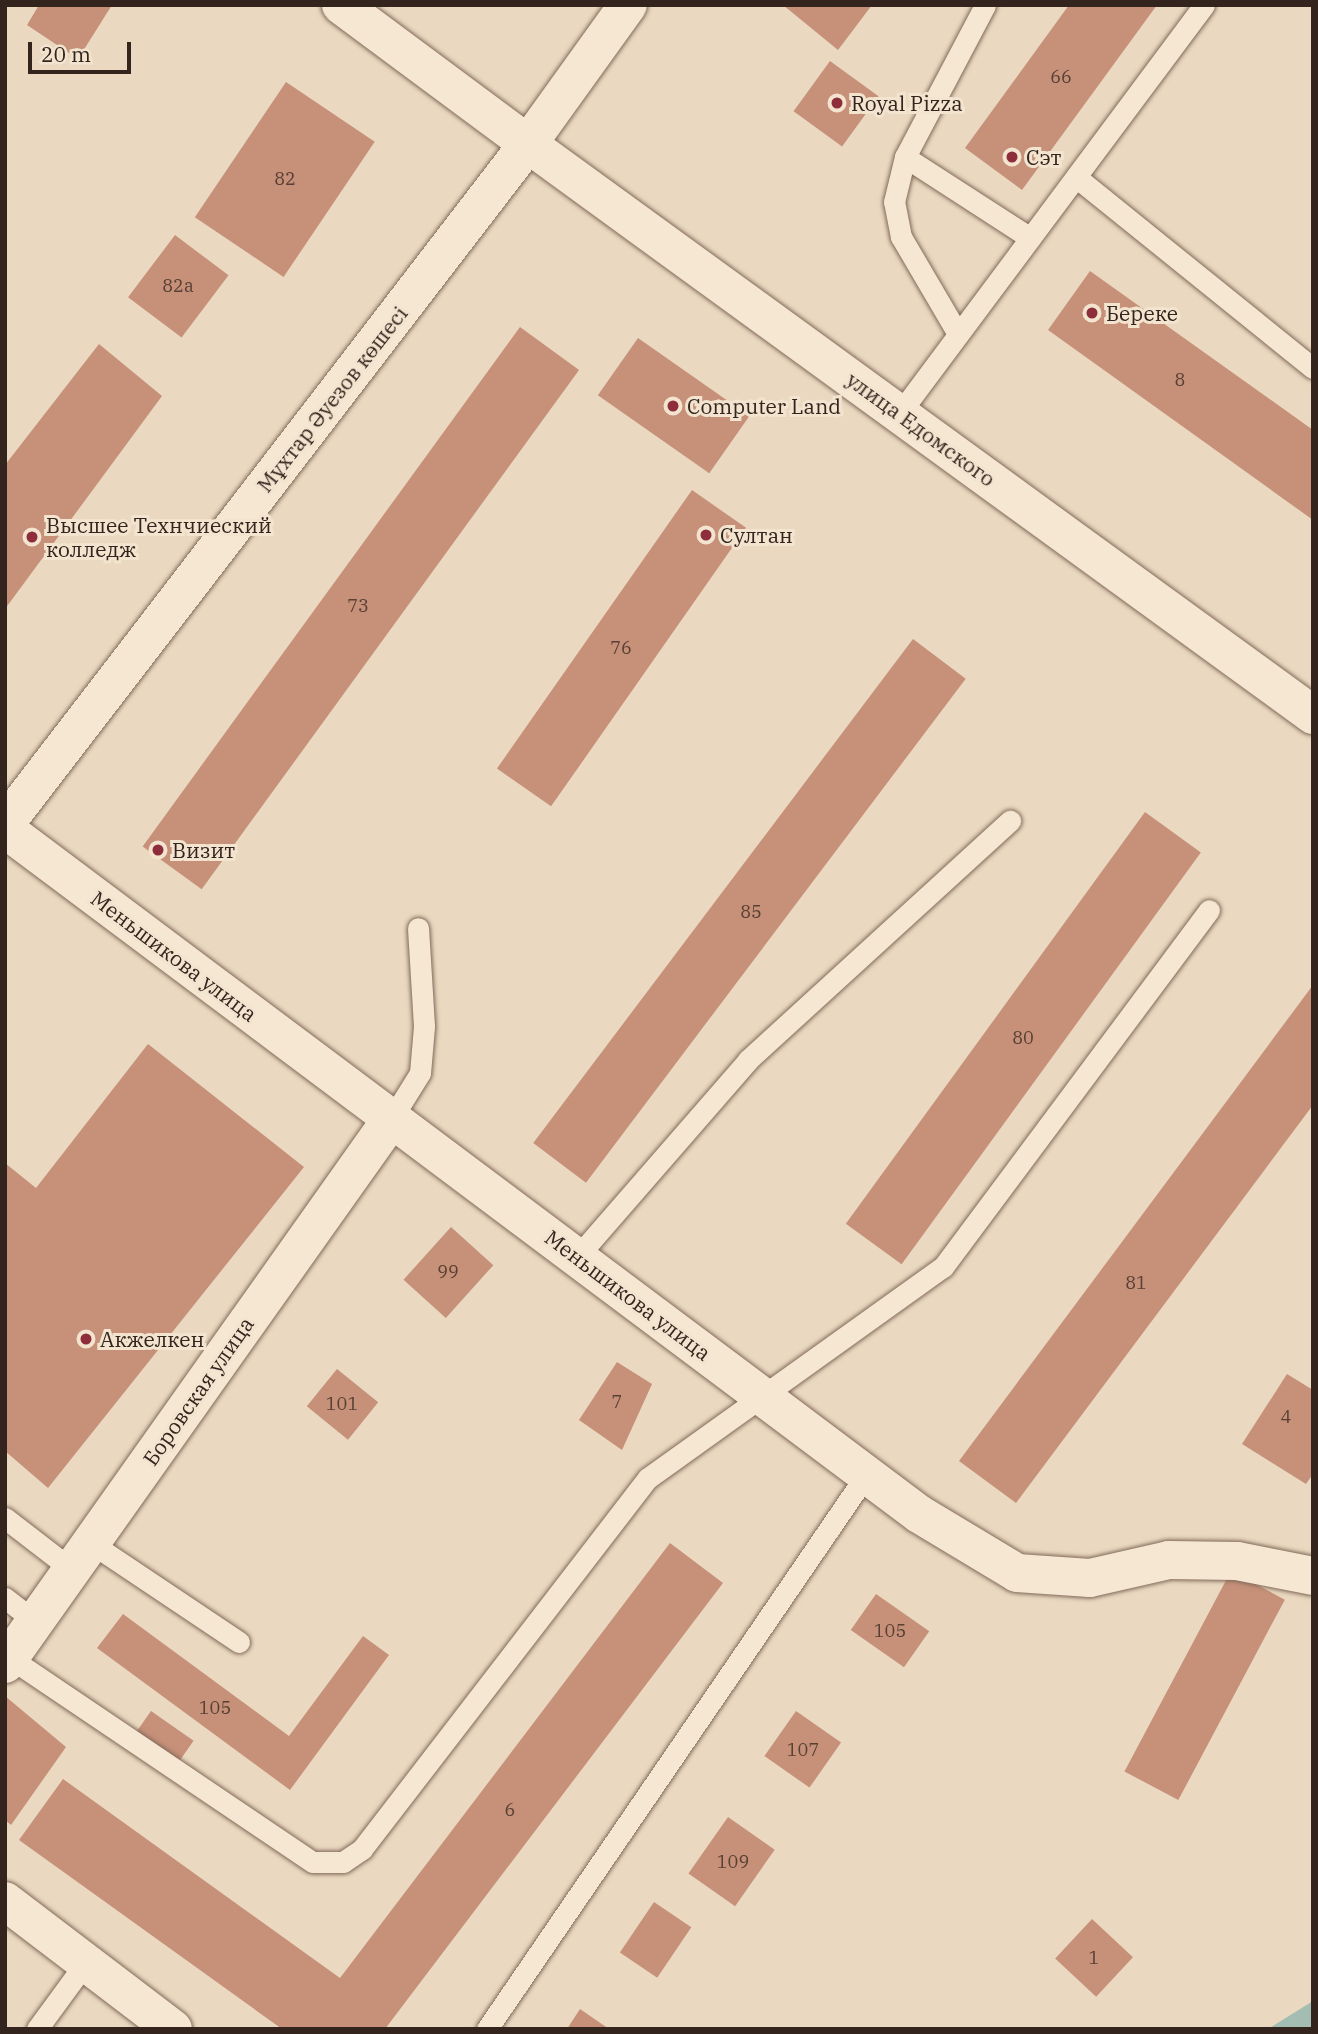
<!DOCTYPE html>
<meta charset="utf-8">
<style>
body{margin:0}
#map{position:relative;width:1318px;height:2034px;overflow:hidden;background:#ead9c0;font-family:"IBM Plex Serif",serif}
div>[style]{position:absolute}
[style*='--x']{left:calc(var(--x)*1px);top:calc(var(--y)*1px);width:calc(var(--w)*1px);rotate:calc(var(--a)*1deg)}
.water>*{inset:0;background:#a3bdb2}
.building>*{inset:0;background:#c69079;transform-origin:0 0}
.roads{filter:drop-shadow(0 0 2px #826a5a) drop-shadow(0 0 2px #826a5a)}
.lane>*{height:21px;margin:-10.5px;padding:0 10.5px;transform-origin:10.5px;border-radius:10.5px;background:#f6e7d3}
.street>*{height:38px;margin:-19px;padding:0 19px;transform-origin:19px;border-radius:19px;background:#f6e7d3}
.secondary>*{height:38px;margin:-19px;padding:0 19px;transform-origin:19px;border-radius:19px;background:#f6e7d3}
.dots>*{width:19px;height:19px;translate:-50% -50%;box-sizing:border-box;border:4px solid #f2e4cf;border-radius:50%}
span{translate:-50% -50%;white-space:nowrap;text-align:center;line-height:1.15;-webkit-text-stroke:6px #f2e4cf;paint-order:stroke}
.number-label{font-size:18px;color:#584034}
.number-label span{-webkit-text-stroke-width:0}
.poi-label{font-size:21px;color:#33251d}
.left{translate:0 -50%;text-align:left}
.street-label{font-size:21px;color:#33251d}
.frame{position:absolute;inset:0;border:7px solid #33251d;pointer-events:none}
.scale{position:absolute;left:28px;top:42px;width:103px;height:32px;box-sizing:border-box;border:4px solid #33251d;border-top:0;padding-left:9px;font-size:21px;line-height:24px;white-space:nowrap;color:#33251d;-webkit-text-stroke:5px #f2e4cf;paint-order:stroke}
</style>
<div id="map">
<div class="water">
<div style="clip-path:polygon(1313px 2001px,1313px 2029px,1268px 2029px)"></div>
</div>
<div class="building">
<div style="clip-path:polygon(39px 5px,112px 5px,78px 59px,27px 25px)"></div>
<div style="clip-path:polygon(783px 5px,872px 5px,838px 50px)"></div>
<div style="clip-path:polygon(1069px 5px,1157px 5px,1022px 190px,965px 148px)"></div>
<div style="left:830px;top:61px;width:60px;height:62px;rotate:36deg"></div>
<div style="left:286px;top:82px;width:107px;height:163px;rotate:34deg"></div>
<div style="left:175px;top:235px;width:67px;height:78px;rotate:37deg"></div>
<div style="clip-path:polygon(1090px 271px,1313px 430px,1313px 520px,1048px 330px)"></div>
<div style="left:520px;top:327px;width:73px;height:642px;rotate:36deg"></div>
<div style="left:638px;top:338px;width:136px;height:70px;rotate:35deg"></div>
<div style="clip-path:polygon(99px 344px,162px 396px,5px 609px,5px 465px)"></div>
<div style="left:692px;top:490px;width:66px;height:340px;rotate:35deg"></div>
<div style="left:913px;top:639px;width:66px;height:631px;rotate:37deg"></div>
<div style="left:1145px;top:812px;width:69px;height:509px;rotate:36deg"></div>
<div style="clip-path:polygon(1313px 985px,1313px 1105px,1016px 1503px,959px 1461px)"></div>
<div style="clip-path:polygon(148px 1044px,304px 1167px,48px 1488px,5px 1451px,5px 1163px,36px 1188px)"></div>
<div style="left:451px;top:1227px;width:57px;height:71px;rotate:42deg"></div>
<div style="clip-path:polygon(617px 1362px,652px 1384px,622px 1450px,579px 1420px)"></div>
<div style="left:337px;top:1369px;width:53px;height:48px;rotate:39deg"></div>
<div style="clip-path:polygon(1287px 1374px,1313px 1390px,1313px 1474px,1306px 1484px,1242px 1444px)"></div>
<div style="clip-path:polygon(670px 1543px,723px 1583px,385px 2029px,282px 2029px,19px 1840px,63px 1779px,340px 1978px)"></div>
<div style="left:1231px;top:1571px;width:61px;height:227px;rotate:28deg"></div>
<div style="left:876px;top:1594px;width:65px;height:44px;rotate:35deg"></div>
<div style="clip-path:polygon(123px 1614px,289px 1736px,363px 1636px,389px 1655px,290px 1790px,97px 1648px)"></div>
<div style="clip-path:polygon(5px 1696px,66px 1747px,11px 1825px,5px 1820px)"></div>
<div style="left:151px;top:1711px;width:52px;height:29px;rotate:35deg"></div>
<div style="left:796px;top:1711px;width:55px;height:55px;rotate:35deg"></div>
<div style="left:728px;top:1817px;width:57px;height:69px;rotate:35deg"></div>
<div style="left:654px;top:1902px;width:45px;height:61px;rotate:34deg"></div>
<div style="left:1092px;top:1919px;width:56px;height:54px;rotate:43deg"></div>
<div style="clip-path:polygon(580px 2009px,609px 2029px,567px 2029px)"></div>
</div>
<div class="roads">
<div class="lane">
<div style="--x:905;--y:157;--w:149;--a:32.9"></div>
<div style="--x:1076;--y:177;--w:304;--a:38.9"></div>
<div style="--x:958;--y:334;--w:113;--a:-120.4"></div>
<div style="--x:901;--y:237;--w:36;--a:-101"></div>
<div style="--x:894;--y:202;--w:46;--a:-76.3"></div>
<div style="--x:905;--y:157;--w:172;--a:-62.2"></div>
<div style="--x:899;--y:414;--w:510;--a:-53.29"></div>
<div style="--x:392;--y:1118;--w:53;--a:-58.1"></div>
<div style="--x:420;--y:1073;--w:47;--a:-85.1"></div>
<div style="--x:424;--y:1026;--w:98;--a:-93.5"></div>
<div style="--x:577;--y:1257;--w:261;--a:-49"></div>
<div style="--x:748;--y:1060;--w:355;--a:-42.4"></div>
<div style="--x:5;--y:1518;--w:83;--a:37.7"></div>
<div style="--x:91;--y:1543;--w:178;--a:33.8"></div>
<div style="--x:5;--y:1598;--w:37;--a:38"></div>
<div style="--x:10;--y:1658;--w:365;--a:34"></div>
<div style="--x:313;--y:1862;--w:30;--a:0"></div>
<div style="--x:343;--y:1862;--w:23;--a:-34"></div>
<div style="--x:362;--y:1849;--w:468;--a:-52.4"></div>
<div style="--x:648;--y:1478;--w:363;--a:-35.6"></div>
<div style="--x:943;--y:1267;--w:445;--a:-53.3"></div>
<div style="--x:37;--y:2029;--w:83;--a:-53.8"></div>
<div style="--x:487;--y:2029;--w:671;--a:-55.62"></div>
</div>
<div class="street">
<div style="--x:528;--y:144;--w:971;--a:36.03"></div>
<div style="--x:5;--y:829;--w:1142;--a:36.85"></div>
<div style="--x:919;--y:1514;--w:114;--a:31"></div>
<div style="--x:1017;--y:1573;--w:73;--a:3.9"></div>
<div style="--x:1090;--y:1578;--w:81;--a:-12.8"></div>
<div style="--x:1169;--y:1560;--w:68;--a:0.8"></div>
<div style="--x:1237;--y:1561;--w:77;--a:11.2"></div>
<div style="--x:5;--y:1664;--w:669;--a:-54.67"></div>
<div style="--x:5;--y:1901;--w:211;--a:37.3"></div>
</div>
<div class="secondary">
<div style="--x:341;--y:5;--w:233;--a:36.6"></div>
<div style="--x:5;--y:824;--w:858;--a:-52.44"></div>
<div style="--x:528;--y:144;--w:171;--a:-54.3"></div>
</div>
</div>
<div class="dots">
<div style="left:837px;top:103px;background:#8d2e3a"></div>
<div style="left:1012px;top:157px;background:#8d2e3a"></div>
<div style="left:1092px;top:313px;background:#8d2e3a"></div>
<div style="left:673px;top:406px;background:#8d2e3a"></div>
<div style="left:706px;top:535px;background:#8d2e3a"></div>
<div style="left:32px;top:537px;background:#8d2e3a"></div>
<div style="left:158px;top:850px;background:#8d2e3a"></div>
<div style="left:86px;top:1339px;background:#8d2e3a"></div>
</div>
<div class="number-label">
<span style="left:1061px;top:77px">66</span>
<span style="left:285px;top:179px">82</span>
<span style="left:178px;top:286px">82а</span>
<span style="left:1180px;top:380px">8</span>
<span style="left:358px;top:606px">73</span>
<span style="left:621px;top:648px">76</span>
<span style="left:751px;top:912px">85</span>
<span style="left:1023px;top:1038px">80</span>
<span style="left:448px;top:1272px">99</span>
<span style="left:1136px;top:1283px">81</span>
<span style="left:617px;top:1402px">7</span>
<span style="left:342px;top:1404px">101</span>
<span style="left:1286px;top:1417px">4</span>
<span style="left:890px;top:1631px">105</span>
<span style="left:215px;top:1708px">105</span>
<span style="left:803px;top:1750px">107</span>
<span style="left:510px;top:1810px">6</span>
<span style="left:733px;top:1862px">109</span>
<span style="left:1094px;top:1958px">1</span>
</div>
<div class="poi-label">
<span class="left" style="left:851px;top:103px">Royal Pizza</span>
<span class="left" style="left:1026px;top:157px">Сэт</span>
<span class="left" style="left:1106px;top:313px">Береке</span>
<span class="left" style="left:687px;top:406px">Computer Land</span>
<span class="left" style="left:46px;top:537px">Высшее Технчиеский<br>колледж</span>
<span class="left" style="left:720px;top:535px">Султан</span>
<span class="left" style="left:172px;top:850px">Визит</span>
<span class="left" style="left:100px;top:1339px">Акжелкен</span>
</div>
<div class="street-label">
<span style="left:332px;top:399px;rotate:-52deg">Мұхтар Әуезов көшесі</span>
<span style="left:921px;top:429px;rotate:36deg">улица Едомского</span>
<span style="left:174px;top:956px;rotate:37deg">Меньшикова улица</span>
<span style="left:628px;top:1295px;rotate:37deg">Меньшикова улица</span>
<span style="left:198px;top:1391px;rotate:-55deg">Боровская улица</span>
</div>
<div class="frame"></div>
<div class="scale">20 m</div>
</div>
